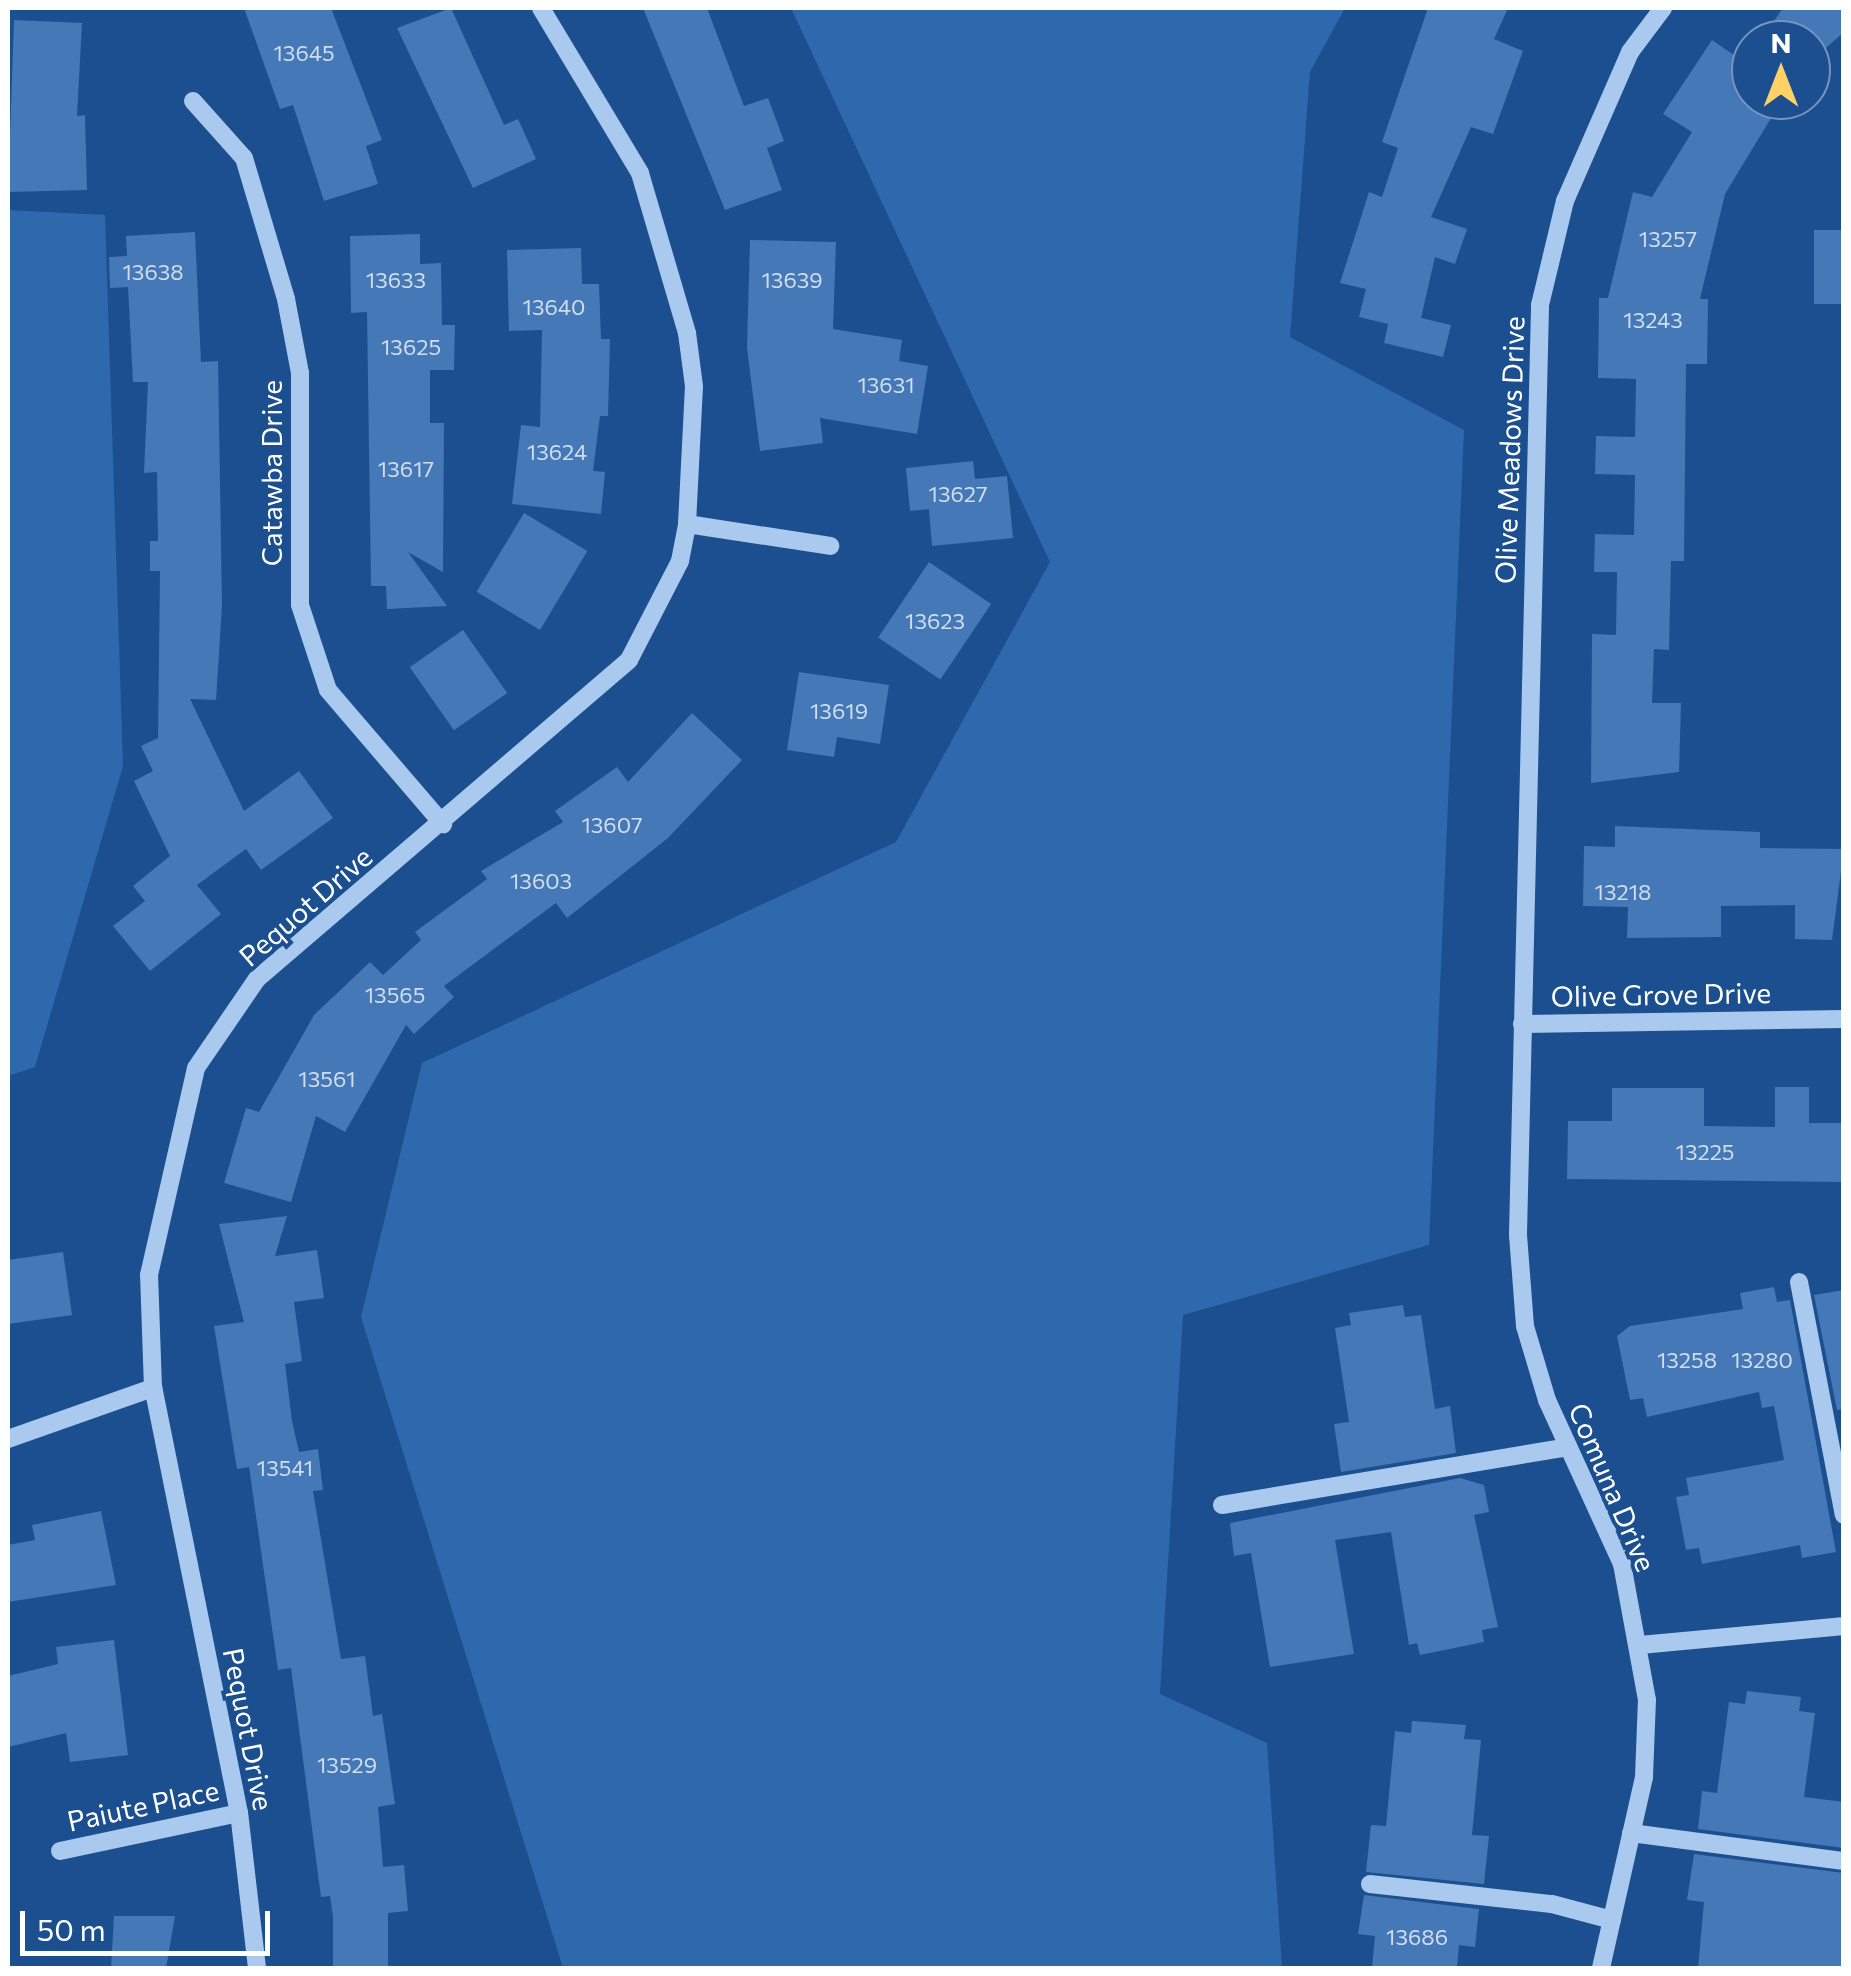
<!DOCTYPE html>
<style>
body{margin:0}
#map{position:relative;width:1851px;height:1976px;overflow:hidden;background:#1b4f8f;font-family:Commissioner,sans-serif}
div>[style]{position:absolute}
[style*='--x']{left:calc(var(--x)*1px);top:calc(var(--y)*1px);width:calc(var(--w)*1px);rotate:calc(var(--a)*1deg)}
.green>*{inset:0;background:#2e69ad}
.building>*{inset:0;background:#4478b7;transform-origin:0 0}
.minor>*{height:18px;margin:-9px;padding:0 9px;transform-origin:9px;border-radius:9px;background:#a9c9ee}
span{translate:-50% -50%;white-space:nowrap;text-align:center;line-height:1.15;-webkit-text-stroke:8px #1b4f8f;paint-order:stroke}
.number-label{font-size:22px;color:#d0dded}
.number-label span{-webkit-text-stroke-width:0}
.street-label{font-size:28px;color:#fff}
.frame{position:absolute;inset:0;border:10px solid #fff;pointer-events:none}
.north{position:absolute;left:1731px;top:20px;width:100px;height:100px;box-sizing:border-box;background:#1b4f8f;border:2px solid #7695bc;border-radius:50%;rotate:0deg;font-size:28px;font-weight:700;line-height:40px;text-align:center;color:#fff}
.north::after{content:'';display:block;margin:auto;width:35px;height:45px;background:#ffd166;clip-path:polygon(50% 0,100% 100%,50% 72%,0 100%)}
.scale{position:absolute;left:20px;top:1911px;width:250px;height:45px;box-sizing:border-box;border:5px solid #fff;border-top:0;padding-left:12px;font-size:30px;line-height:35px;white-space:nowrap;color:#fff;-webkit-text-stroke:8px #1b4f8f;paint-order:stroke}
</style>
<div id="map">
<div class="green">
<div style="clip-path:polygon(791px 8px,1345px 8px,1310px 72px,1290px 337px,1464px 430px,1429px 1245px,1183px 1315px,1160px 1694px,1267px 1743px,1282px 1968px,563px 1968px,361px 1317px,422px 1063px,896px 842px,1050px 562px)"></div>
<div style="clip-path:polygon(8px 210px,105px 215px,123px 766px,35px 1067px,8px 1076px)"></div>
</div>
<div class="building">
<div style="clip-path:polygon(244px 8px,331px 8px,382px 140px,366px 146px,378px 184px,324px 201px,293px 105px,280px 109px)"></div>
<div style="clip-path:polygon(451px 8px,504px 125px,518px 119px,536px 159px,473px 188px,397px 28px)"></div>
<div style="clip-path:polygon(643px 8px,707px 8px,744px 106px,768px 98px,784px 141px,767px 148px,782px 190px,725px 210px)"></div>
<div style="clip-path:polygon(1428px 8px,1508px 8px,1494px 39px,1523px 51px,1493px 134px,1471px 127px,1431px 217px,1467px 229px,1455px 264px,1435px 257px,1421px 318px,1451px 325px,1443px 357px,1384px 343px,1388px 324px,1359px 317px,1366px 289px,1340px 283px,1369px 192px,1382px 197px,1398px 148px,1382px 142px)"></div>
<div style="clip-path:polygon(1783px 8px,1844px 8px,1844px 32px,1811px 61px,1811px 40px,1761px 40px)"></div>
<div style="clip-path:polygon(14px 20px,82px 23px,77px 116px,85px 115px,87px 190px,8px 192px)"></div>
<div style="clip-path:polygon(1712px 40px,1751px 67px,1751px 100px,1782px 100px,1725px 194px,1700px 299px,1708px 299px,1707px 364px,1686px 364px,1684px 561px,1671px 561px,1669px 650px,1654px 649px,1652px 703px,1681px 703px,1679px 772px,1591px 783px,1592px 634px,1616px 635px,1617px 572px,1594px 572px,1595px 534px,1634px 535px,1635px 475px,1595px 474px,1596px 436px,1635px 437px,1636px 379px,1598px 378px,1599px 298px,1608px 298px,1633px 192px,1652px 197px,1692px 132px,1663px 114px)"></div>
<div style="left:1844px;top:230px;width:74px;height:30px;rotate:90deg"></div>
<div style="clip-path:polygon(195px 232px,201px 362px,218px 361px,222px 606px,216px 700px,190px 699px,244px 811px,299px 771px,333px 818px,261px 870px,246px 849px,197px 885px,221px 914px,150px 971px,113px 926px,145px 901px,133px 886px,170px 856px,134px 781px,153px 771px,141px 746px,158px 738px,160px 571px,150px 571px,150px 541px,158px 541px,157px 472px,144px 473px,148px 382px,133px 382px,128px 287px,110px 288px,109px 257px,127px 256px,126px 236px)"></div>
<div style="clip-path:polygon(420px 234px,420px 264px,441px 263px,442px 325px,455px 325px,454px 370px,430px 370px,430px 423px,444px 423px,443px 572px,408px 552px,447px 606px,387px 609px,386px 586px,371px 586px,367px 312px,351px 313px,350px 236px)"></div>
<div style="clip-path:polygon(750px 240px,836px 242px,833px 329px,902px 340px,899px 361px,928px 366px,917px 434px,820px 418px,823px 443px,760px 451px,747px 348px)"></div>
<div style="clip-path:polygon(581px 248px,582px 284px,599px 284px,601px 339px,610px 339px,608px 416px,600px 416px,593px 471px,605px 472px,601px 514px,512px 504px,521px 425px,540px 427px,542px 330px,509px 331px,507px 250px)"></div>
<div style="clip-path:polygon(973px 461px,975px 479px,1007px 476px,1013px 538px,932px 546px,929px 509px,910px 511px,906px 468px)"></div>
<div style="left:524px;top:513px;width:74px;height:92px;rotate:31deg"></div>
<div style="left:929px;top:562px;width:75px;height:91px;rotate:34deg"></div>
<div style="left:463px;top:630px;width:77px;height:65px;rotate:55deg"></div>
<div style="clip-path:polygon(799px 672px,889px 685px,880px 744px,837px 737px,834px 757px,787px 750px)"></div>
<div style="clip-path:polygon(692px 713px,742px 760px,668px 838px,567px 918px,556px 903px,444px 986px,454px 997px,414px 1034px,406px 1025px,345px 1132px,316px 1116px,291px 1202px,224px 1183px,246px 1108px,259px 1112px,314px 1015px,370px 962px,383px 975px,421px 940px,415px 932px,487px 879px,481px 871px,563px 822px,555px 811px,617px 767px,628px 782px)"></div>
<div style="clip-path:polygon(1615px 826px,1760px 832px,1760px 848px,1844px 849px,1832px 940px,1795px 939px,1795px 905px,1721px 906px,1721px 937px,1627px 938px,1628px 907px,1583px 906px,1584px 846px,1615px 847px)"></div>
<div style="clip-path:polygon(1775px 1087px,1809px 1087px,1809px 1123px,1844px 1123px,1844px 1182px,1567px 1179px,1568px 1121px,1612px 1121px,1612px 1088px,1704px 1088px,1704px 1126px,1775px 1127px)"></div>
<div style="clip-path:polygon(287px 1216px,275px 1256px,317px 1250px,324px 1298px,294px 1302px,302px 1361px,285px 1364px,292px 1421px,299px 1452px,318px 1449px,323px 1490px,313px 1491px,341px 1659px,365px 1656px,373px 1716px,382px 1714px,395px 1804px,378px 1807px,383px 1867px,404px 1865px,408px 1911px,388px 1913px,388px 1968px,333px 1968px,333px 1917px,330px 1896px,321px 1897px,291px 1668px,278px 1670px,249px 1467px,237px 1469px,214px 1326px,244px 1322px,219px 1224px)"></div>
<div style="clip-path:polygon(63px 1252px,72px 1315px,8px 1324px,8px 1260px)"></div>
<div style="clip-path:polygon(1774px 1287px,1777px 1302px,1790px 1300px,1836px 1552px,1802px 1558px,1800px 1545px,1702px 1564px,1699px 1548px,1686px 1550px,1676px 1497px,1689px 1495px,1686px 1478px,1784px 1460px,1774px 1406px,1762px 1408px,1759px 1392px,1647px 1417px,1643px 1398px,1630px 1400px,1617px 1336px,1630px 1326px,1743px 1309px,1740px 1293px)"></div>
<div style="clip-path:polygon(1844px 1290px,1844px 1409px,1837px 1410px,1814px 1295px)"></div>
<div style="clip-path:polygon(1403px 1305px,1405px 1317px,1421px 1315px,1435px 1409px,1450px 1406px,1456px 1453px,1341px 1472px,1334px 1424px,1349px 1422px,1335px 1328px,1351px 1325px,1349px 1313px)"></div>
<div style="clip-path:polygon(1460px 1478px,1484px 1485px,1489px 1512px,1474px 1515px,1498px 1627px,1482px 1630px,1484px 1642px,1420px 1655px,1417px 1643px,1409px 1645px,1391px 1532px,1335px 1540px,1354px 1654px,1270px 1667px,1251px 1553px,1234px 1556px,1230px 1523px)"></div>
<div style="clip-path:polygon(101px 1511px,116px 1585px,8px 1602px,8px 1545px,35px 1540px,32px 1525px)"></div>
<div style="clip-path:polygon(114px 1640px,128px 1755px,70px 1762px,66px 1733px,8px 1747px,8px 1676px,58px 1664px,56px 1647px)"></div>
<div style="clip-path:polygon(1747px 1691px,1801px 1697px,1799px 1711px,1815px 1713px,1804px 1797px,1844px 1802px,1844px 1848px,1698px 1829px,1702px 1791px,1717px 1793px,1729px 1702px,1745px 1704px)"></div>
<div style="clip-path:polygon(1412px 1721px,1466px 1725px,1464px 1739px,1481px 1740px,1472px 1835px,1489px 1836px,1484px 1884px,1366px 1872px,1371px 1825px,1386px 1826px,1395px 1731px,1411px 1733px)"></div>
<div style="clip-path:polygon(1694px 1854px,1844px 1873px,1844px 1968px,1698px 1968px,1704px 1902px,1687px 1900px)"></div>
<div style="clip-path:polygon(1364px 1895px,1479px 1909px,1475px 1947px,1459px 1945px,1457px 1968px,1372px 1968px,1375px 1936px,1358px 1934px)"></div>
<div style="clip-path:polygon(114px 1916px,175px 1916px,166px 1968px,111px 1968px)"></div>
</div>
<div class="minor">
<div style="--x:193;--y:101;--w:76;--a:48.2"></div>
<div style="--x:244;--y:158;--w:147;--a:73.4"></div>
<div style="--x:286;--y:299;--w:75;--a:79.3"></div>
<div style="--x:300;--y:373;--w:232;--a:90"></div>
<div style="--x:300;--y:605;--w:89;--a:71.8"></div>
<div style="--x:328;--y:690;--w:177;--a:49.4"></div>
<div style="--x:687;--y:524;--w:145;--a:8.7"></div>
<div style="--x:1522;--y:1024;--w:322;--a:-0.9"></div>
<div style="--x:1799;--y:1282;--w:237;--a:79.1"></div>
<div style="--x:8;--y:1439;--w:154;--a:-19.4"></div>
<div style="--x:1222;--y:1505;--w:351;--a:-9.5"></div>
<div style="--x:1640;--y:1645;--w:205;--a:-5.3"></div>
<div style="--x:1631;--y:1833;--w:215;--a:7.5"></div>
<div style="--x:60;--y:1851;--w:183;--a:-12"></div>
<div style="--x:1370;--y:1884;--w:183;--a:6.3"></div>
<div style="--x:1552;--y:1904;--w:62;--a:14.9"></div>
<div style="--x:257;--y:1968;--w:156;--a:-96.6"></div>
<div style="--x:239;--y:1813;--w:434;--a:-101.4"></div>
<div style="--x:153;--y:1388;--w:113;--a:-92"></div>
<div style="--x:149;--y:1275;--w:212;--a:-77.2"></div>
<div style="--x:196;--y:1068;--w:108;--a:-55.6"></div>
<div style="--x:257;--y:979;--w:490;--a:-40.6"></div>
<div style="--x:629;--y:660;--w:111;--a:-62.7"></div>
<div style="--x:680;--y:561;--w:38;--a:-79"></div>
<div style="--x:687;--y:524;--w:138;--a:-87.1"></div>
<div style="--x:694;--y:386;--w:53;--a:-97.5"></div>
<div style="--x:687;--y:333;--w:167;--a:-106.4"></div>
<div style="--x:640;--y:173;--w:192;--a:-121"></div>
<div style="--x:1601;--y:1968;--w:196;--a:-77.3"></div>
<div style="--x:1644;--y:1777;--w:77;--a:-87.8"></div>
<div style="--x:1647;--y:1700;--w:138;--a:-100.4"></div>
<div style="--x:1622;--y:1564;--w:180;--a:-114.6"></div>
<div style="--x:1547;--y:1400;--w:77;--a:-106.6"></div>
<div style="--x:1525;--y:1326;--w:92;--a:-94.4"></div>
<div style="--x:1518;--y:1234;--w:929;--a:-88.64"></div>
<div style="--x:1540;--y:305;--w:107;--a:-76.5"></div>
<div style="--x:1565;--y:201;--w:163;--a:-66.4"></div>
<div style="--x:1630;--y:52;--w:55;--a:-53.1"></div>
</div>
<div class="number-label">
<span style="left:304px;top:53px">13645</span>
<span style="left:1668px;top:239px">13257</span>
<span style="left:153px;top:272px">13638</span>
<span style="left:396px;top:280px">13633</span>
<span style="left:792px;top:280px">13639</span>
<span style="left:554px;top:307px">13640</span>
<span style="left:1653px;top:320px">13243</span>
<span style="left:411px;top:347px">13625</span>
<span style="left:886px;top:385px">13631</span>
<span style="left:557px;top:452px">13624</span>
<span style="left:406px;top:469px">13617</span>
<span style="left:958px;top:494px">13627</span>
<span style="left:935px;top:621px">13623</span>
<span style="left:839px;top:711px">13619</span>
<span style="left:612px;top:825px">13607</span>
<span style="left:541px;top:881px">13603</span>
<span style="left:1623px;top:892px">13218</span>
<span style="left:395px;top:995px">13565</span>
<span style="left:327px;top:1079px">13561</span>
<span style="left:1705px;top:1152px">13225</span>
<span style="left:1687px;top:1360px">13258</span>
<span style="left:1762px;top:1360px">13280</span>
<span style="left:285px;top:1468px">13541</span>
<span style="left:347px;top:1765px">13529</span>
<span style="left:1417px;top:1937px">13686</span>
</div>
<div class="street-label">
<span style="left:1509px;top:450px;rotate:-88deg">Olive Meadows Drive</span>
<span style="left:271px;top:473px;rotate:-90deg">Catawba Drive</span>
<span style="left:305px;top:906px;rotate:-41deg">Pequot Drive</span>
<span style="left:1661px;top:994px;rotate:-1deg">Olive Grove Drive</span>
<span style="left:1613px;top:1487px;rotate:67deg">Comuna Drive</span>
<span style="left:249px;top:1729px;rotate:79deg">Pequot Drive</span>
<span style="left:143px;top:1805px;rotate:-12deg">Paiute Place</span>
</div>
<div class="frame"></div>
<div class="north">N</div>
<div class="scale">50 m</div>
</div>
